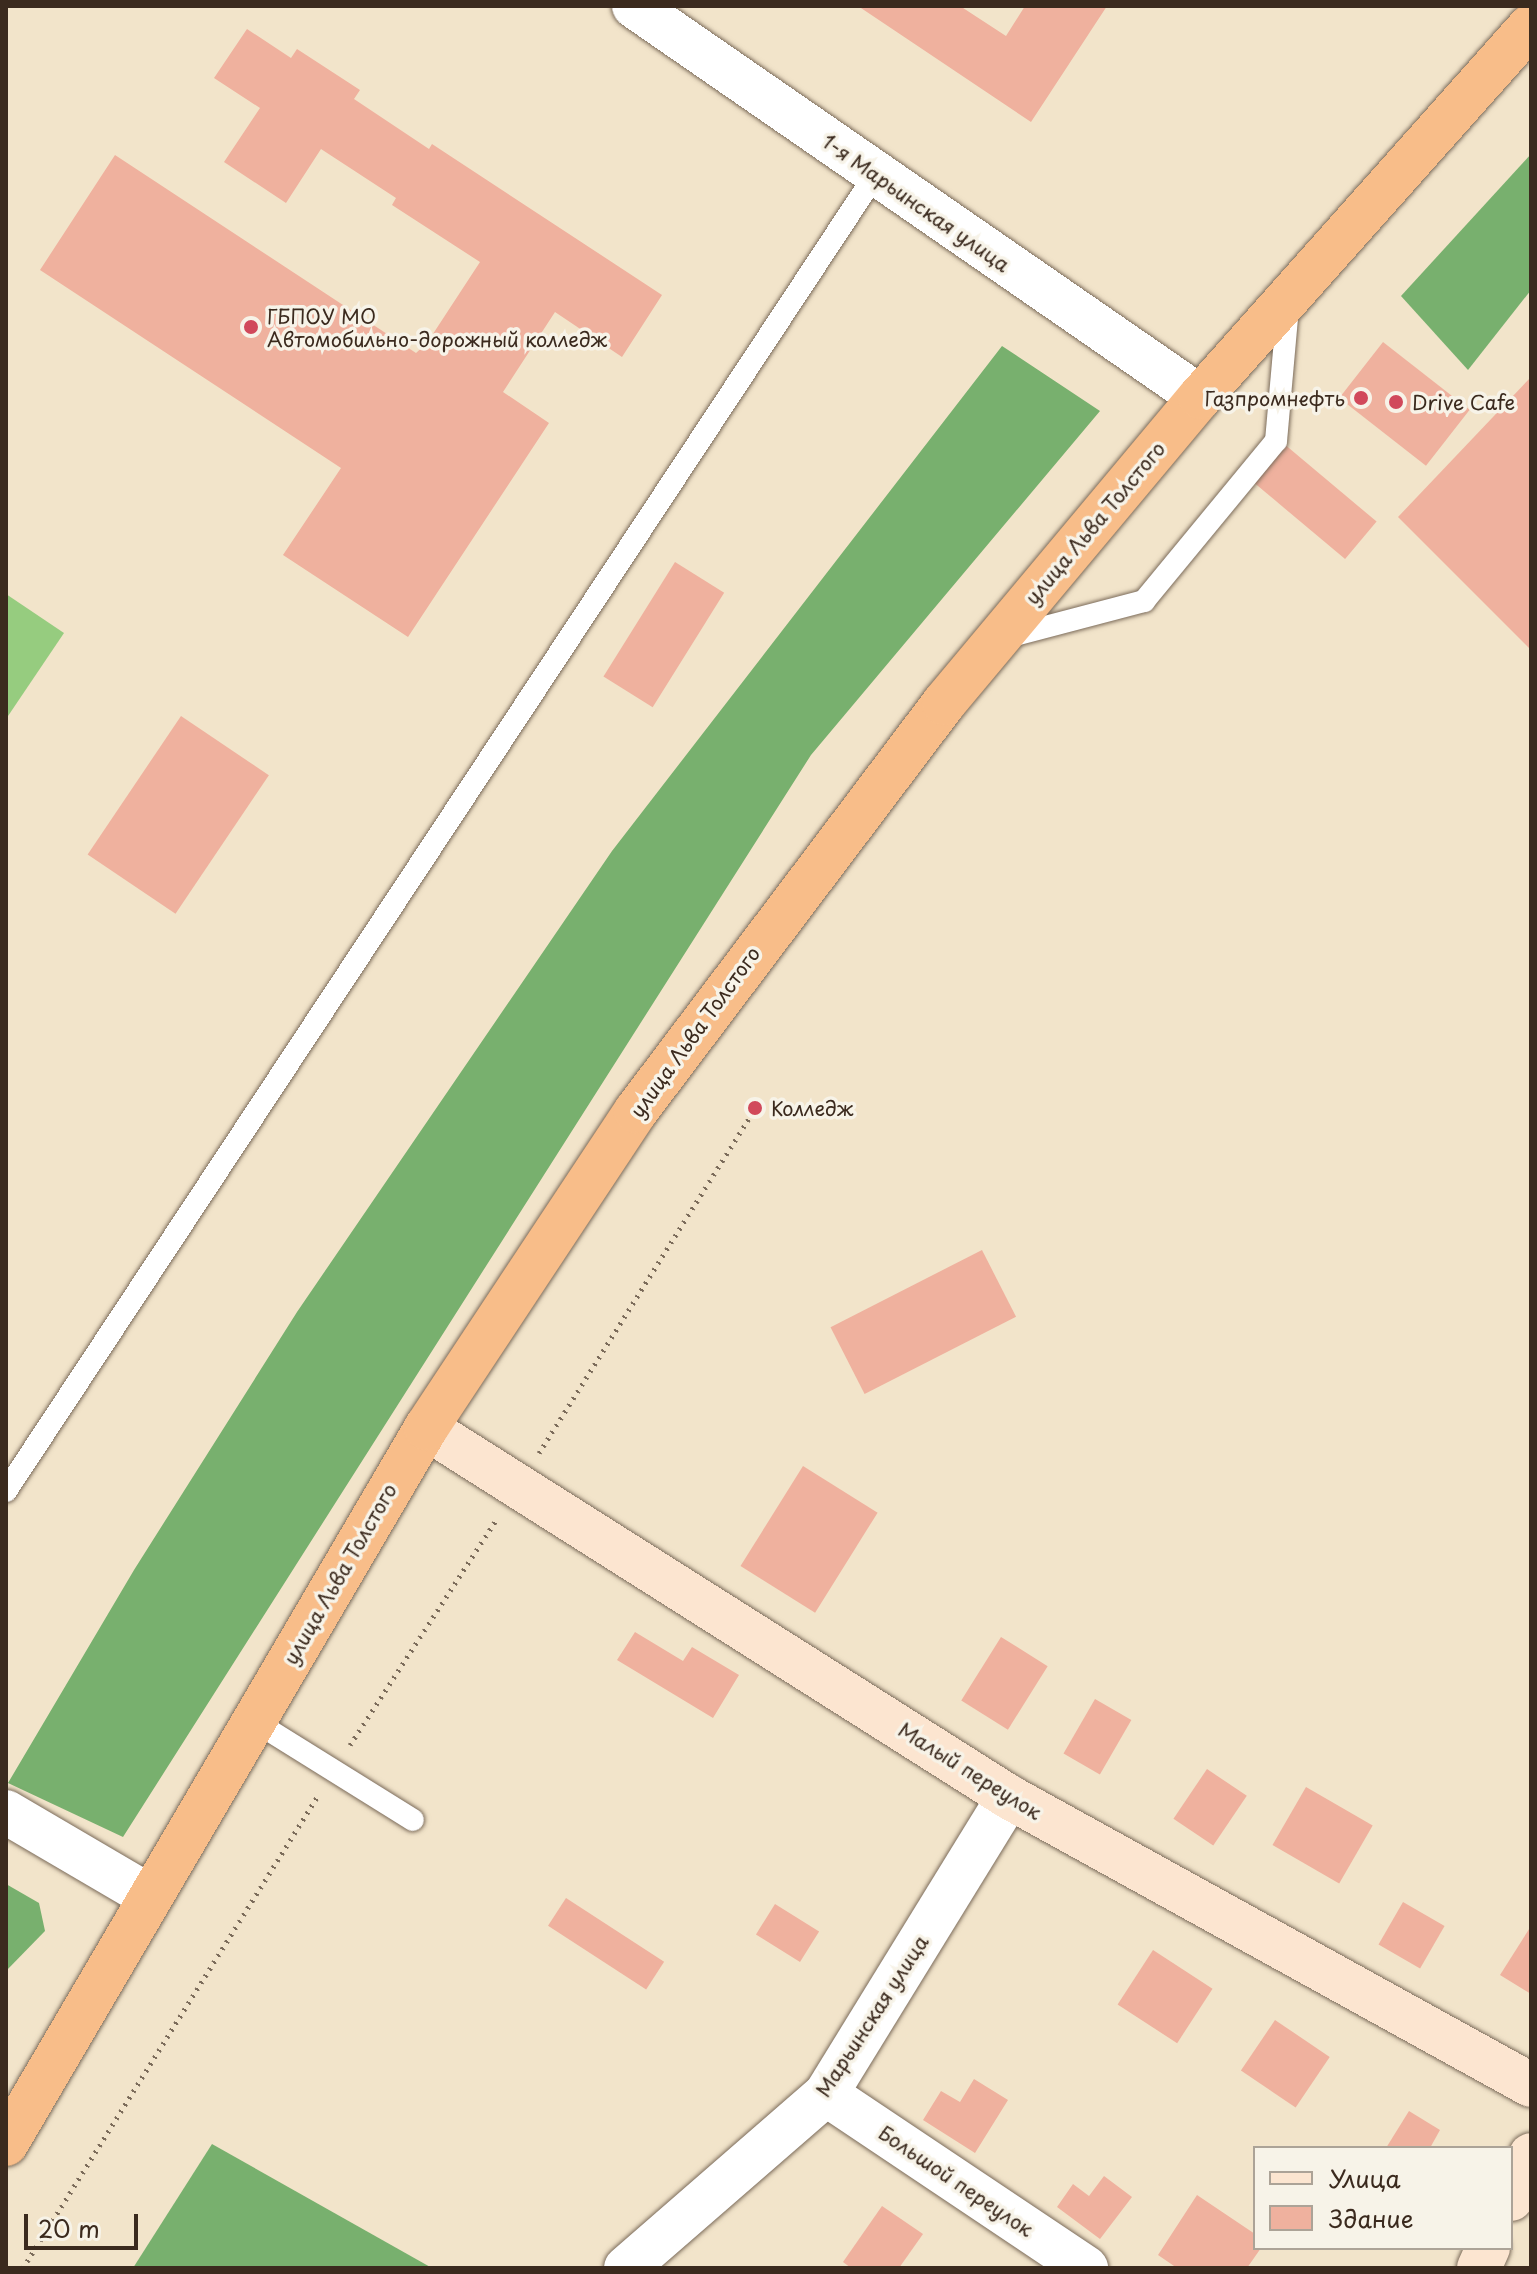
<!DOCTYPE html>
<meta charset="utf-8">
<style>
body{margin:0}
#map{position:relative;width:1537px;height:2274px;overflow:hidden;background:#f2e4ca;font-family:"Playpen Sans",sans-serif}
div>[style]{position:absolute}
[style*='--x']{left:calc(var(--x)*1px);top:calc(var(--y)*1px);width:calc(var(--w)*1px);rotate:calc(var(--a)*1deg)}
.green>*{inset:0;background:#96cc7f}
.forest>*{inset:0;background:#78b06e}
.building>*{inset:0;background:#efb19e;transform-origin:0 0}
.path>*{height:5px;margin-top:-2.5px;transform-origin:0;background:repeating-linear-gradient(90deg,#7b6b5a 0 2px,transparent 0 8px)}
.roads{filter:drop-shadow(0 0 2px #7b6b5a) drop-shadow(0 0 2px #7b6b5a)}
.lane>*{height:22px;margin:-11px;padding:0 11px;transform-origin:11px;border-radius:11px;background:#fff}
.street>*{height:44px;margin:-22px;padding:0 22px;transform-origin:22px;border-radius:22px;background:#fff}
.secondary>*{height:44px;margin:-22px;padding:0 22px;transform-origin:22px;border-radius:22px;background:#fce5d0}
.highway>*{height:44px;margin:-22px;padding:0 22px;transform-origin:22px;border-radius:22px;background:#f8bd89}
.dots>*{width:22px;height:22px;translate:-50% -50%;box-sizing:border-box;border:4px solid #f7f3e8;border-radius:50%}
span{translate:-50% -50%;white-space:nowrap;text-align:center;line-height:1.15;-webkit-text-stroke:7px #f7f3e8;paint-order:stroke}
.street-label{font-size:20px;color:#3b2a1e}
.poi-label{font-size:20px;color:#3b2a1e}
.left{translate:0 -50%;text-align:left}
.right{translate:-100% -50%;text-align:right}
.frame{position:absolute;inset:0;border:8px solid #3b2a1e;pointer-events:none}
.legend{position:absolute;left:1253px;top:2146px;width:260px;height:104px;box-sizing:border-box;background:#f7f3e8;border:2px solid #aca397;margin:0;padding:10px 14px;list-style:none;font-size:24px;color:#3b2a1e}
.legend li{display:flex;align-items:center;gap:16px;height:40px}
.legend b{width:40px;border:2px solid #aca397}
.scale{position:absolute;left:24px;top:2214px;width:114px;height:36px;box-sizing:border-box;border:4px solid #3b2a1e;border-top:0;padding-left:10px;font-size:24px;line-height:28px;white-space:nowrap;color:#3b2a1e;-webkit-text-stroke:6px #f7f3e8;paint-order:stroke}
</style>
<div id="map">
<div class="green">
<div style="clip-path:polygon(6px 594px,64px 633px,6px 719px)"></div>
</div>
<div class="forest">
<div style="clip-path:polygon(1531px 154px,1531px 290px,1468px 370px,1401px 296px)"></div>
<div style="clip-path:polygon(1002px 346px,1100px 411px,811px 755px,123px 1837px,8px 1783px,134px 1570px,297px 1312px,612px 851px)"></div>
<div style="clip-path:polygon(6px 1884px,39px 1903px,45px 1931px,6px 1971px)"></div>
<div style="clip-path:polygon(212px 2144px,432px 2268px,133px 2268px)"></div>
</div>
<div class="building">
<div style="clip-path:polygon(858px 6px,960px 6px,1006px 36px,1025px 6px,1107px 6px,1031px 122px)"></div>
<div style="clip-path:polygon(247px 29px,291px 58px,297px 49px,360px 90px,354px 99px,429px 149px,432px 144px,662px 295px,622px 357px,555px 312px,503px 392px,549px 423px,408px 637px,283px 555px,341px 468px,40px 270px,115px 155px,416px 353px,427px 343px,480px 262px,392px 205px,396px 198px,321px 149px,286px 203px,224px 162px,260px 108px,214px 78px)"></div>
<div style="left:1383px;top:342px;width:110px;height:71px;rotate:38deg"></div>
<div style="clip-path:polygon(1531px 377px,1531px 650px,1398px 517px)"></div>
<div style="left:1277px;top:438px;width:130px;height:49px;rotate:40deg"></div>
<div style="left:675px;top:562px;width:58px;height:135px;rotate:32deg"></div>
<div style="left:181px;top:716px;width:106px;height:167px;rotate:34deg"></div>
<div style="left:982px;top:1250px;width:75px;height:170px;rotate:63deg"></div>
<div style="left:803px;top:1466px;width:88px;height:118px;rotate:32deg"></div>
<div style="clip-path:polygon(635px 1632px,683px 1661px,692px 1647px,739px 1675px,713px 1718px,617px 1660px)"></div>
<div style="left:1001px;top:1637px;width:55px;height:75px;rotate:32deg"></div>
<div style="left:1095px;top:1699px;width:42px;height:63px;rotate:30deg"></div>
<div style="left:1207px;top:1769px;width:48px;height:60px;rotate:34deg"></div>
<div style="left:1306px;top:1787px;width:77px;height:67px;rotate:30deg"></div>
<div style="left:566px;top:1898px;width:117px;height:33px;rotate:33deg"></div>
<div style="left:1403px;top:1902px;width:48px;height:49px;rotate:30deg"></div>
<div style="left:775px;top:1904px;width:52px;height:36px;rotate:32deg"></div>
<div style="clip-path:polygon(1531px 1926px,1531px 1994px,1500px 1975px)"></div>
<div style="left:1153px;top:1950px;width:71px;height:65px;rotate:33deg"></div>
<div style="left:1275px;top:2020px;width:66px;height:61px;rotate:34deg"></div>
<div style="clip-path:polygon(974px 2079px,1008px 2100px,975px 2153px,923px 2120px,941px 2091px,960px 2102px)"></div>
<div style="clip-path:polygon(1409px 2111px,1440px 2130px,1430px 2148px,1386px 2148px)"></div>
<div style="clip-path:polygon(1104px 2176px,1132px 2197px,1100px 2239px,1057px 2207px,1073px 2184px,1089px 2196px)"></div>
<div style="clip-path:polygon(1197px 2195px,1255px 2234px,1255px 2248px,1261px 2248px,1247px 2268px,1177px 2268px,1158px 2255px)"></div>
<div style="clip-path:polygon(882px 2206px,923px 2234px,899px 2268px,851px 2268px,843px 2262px)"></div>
</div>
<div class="path">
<div style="--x:539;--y:1453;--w:407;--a:-57.9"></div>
<div style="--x:350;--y:1745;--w:270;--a:-57"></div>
<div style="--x:23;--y:2268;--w:559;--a:-58.02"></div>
</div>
<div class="roads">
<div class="lane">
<div style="--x:1007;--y:637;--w:142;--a:-14.7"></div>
<div style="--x:1144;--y:601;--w:207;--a:-50.5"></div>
<div style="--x:1276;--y:441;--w:136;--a:-84.9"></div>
<div style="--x:6;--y:1491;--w:1577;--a:-56.56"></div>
<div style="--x:254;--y:1721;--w:187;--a:31.9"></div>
</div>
<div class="street">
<div style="--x:634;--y:6;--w:688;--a:34.64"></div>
<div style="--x:6;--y:1812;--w:166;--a:30.4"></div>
<div style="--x:826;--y:2094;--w:313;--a:33.8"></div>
<div style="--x:626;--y:2268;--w:265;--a:-41"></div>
<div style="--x:826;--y:2094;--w:349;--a:-58.4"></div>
</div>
<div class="secondary">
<div style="--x:426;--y:1428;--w:690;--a:32.33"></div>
<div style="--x:1009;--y:1797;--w:596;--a:28.89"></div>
<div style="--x:1511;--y:2199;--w:48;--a:-65.6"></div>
<div style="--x:1479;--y:2268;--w:22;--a:-66"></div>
</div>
<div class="highway">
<div style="--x:6;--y:2144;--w:830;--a:-59.6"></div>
<div style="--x:426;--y:1428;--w:380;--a:-56.5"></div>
<div style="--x:636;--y:1111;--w:511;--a:-52.95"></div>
<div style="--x:944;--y:703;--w:399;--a:-50.1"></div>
<div style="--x:1200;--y:397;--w:497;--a:-48.3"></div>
</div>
</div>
<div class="dots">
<div style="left:251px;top:327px;background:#d1495b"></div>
<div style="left:1361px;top:398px;background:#d1495b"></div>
<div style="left:1396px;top:402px;background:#d1495b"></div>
<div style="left:755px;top:1108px;background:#d1495b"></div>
</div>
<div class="street-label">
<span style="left:916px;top:203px;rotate:35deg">1-я Марьинская улица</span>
<span style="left:1095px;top:523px;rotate:-50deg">улица Льва Толстого</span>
<span style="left:695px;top:1032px;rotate:-54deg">улица Льва Толстого</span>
<span style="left:340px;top:1574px;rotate:-60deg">улица Льва Толстого</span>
<span style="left:970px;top:1771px;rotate:32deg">Малый переулок</span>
<span style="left:872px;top:2016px;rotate:-57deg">Марьинская улица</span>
<span style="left:956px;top:2181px;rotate:34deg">Большой переулок</span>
</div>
<div class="poi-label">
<span class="left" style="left:267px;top:328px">ГБПОУ МО<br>Автомобильно-дорожный колледж</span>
<span class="right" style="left:1345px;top:398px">Газпромнефть</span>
<span class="left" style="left:1412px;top:402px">Drive Cafe</span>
<span class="left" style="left:771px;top:1108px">Колледж</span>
</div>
<div class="frame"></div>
<ul class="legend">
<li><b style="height:10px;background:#fce5d0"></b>Улица</li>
<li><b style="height:22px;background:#efb19e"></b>Здание</li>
</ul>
<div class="scale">20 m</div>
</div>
